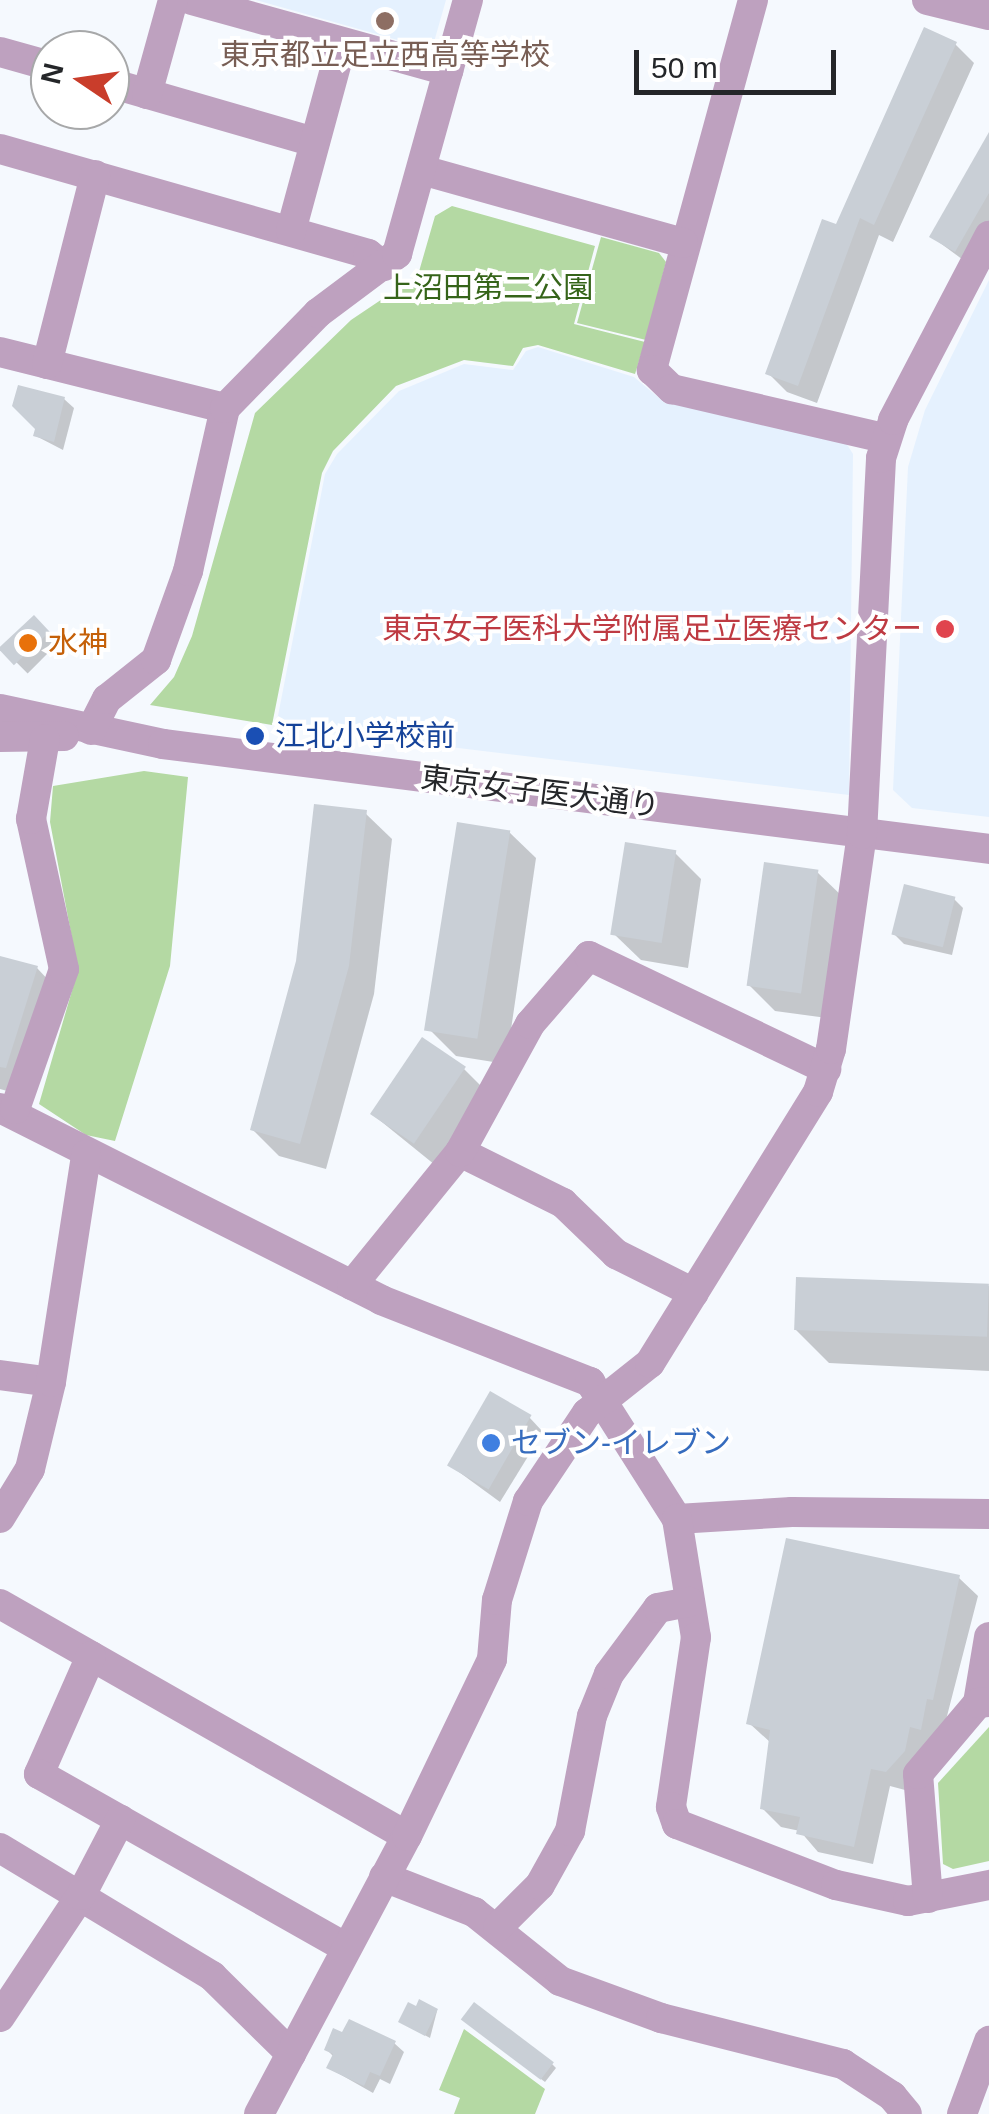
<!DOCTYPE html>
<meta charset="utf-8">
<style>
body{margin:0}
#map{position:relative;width:989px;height:2114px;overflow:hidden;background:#f5f9fe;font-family:Arial,"Noto Sans JP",sans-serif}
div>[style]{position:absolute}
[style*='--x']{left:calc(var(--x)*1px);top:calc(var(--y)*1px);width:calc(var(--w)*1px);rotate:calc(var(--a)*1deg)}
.built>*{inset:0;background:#e5f1fe}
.green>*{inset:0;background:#b4d9a3}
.shadow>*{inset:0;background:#0003;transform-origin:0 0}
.building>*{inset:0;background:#c9cfd6;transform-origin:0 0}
.minor>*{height:30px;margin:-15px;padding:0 15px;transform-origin:15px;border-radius:15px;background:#bea1bf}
.dots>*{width:28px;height:28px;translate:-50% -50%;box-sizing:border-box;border:5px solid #fff;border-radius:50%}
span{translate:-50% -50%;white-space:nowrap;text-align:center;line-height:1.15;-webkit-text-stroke:8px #fff;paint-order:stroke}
.education-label{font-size:30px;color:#785e54}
.park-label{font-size:30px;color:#356419}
.health-label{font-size:30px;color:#be3a42}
.right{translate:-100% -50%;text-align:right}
.food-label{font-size:30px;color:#c56008}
.left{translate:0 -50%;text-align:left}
.transit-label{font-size:30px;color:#164399}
.street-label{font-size:30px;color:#242629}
.shop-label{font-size:30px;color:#366cbe}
.north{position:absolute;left:30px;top:30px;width:100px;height:100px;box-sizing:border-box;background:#fff;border:2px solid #a7a8a9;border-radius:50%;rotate:283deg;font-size:28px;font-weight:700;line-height:40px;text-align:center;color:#242629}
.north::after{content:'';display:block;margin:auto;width:35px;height:45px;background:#c93d2b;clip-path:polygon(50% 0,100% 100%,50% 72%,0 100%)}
.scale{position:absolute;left:634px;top:50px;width:202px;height:45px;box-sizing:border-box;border:5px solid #242629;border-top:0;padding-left:12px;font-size:30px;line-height:35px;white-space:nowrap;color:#242629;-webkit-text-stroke:8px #fff;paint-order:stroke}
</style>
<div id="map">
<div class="built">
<div style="clip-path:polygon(256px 0,446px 0,434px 42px,426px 48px)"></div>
<div style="clip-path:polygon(989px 280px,989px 817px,912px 808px,893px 790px,908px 467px,925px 410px)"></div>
<div style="clip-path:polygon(538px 347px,634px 377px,665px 403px,770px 421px,846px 443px,853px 454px,849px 795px,276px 726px,325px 474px,337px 454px,399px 391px,464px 364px,513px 370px,526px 351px)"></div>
</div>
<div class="green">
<div style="clip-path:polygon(452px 206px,595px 246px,574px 324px,645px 342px,635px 374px,538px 345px,523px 348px,513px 366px,464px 360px,396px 386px,333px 451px,322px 473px,272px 725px,150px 705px,174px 677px,192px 636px,255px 413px,351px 320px,418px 275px,435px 216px)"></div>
<div style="clip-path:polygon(601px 237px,659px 253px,666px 262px,646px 340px,577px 323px)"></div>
<div style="clip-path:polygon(144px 771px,188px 777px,170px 966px,115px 1141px,86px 1135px,39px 1104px,78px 970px,50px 822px,53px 786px)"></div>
<div style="clip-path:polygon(989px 1727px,989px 1861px,953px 1869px,943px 1864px,938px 1783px)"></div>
<div style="clip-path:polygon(464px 2029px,545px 2089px,535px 2114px,454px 2114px,460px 2098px,439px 2090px)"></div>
</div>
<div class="shadow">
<div style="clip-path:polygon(955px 44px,974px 63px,893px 242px,879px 235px,817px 403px,787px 392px,768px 373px,837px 227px)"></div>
<div style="clip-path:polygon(989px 137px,989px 232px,970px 265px,932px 237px)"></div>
<div style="clip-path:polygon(64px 399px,74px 408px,63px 450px,36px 436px)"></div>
<div style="left:34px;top:619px;width:34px;height:43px;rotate:45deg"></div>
<div style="clip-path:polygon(365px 813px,392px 839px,374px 994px,326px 1169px,279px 1156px,252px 1129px)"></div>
<div style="clip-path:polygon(509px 832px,536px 858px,506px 1064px,456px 1056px,430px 1030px)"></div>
<div style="clip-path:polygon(675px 853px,701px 879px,688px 968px,641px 960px,614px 934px)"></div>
<div style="clip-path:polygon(817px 872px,844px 898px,827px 1018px,775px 1011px,749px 985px)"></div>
<div style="clip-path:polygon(954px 899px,963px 908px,952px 955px,904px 944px,894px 934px)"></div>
<div style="clip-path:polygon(0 958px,37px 968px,53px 985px,22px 1095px,0 1089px)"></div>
<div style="clip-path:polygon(464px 1069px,490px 1095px,440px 1169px,372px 1114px)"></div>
<div style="clip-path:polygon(989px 1286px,989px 1371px,829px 1363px,795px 1329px)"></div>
<div style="clip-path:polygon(529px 1417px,543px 1432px,500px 1502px,448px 1464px)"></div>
<div style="clip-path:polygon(959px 1578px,978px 1596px,939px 1747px,905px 1790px,890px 1786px,873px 1864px,818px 1852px,800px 1831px,781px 1827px,762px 1808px,771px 1743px,749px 1723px)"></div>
<div style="clip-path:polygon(437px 2011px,430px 2038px,401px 2022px)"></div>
<div style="clip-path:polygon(468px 2024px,552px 2064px,556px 2068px,545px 2082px)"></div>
<div style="clip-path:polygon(394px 2043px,404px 2052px,390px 2084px,380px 2079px,373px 2093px,329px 2068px,334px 2057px,326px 2049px)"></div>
</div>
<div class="building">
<div style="clip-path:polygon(924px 27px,957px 42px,874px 225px,860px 218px,798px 386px,765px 374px,822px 219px,836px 224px)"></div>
<div style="clip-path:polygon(989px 132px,989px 193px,955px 252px,929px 237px)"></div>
<div style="clip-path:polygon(18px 385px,65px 397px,54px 442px,33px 436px,35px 429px,12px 406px)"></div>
<div style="left:34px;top:615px;width:23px;height:49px;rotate:47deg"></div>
<div style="clip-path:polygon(314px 804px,367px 810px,349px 966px,300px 1144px,250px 1130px,296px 961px)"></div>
<div style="left:457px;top:822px;width:54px;height:211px;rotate:9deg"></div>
<div style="left:625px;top:842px;width:52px;height:94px;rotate:9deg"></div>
<div style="left:764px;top:862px;width:55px;height:125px;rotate:8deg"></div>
<div style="left:904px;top:884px;width:53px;height:52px;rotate:14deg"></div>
<div style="clip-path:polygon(0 956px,38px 966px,6px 1068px,0 1067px)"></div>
<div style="left:422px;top:1037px;width:53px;height:93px;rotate:34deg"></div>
<div style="left:796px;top:1277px;width:193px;height:53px;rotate:2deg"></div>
<div style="left:490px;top:1391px;width:48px;height:86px;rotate:30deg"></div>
<div style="clip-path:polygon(786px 1538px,960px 1575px,933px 1700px,927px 1699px,921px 1730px,910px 1727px,905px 1751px,886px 1772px,871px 1769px,854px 1847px,796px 1834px,800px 1817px,760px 1809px,770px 1730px,746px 1724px)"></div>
<div style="clip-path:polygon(419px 1999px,438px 2009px,425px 2036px,398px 2022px,408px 2002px,416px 2006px)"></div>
<div style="left:474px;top:2002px;width:100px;height:22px;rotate:37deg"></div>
<div style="clip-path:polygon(349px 2019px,396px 2041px,380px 2076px,370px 2072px,364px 2086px,326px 2068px,333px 2054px,324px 2050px,333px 2028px,342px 2032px)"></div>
</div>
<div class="minor">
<div style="--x:192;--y:0;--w:266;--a:15.5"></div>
<div style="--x:753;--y:0;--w:384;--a:105.3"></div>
<div style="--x:652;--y:370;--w:28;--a:44"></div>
<div style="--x:672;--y:389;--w:219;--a:13"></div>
<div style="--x:927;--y:0;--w:64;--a:13.6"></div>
<div style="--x:0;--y:52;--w:52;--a:15.6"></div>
<div style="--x:110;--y:83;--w:213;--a:16.1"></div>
<div style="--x:147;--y:94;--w:98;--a:-74.5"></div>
<div style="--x:0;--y:149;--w:383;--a:15.9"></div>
<div style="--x:368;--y:254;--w:20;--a:37"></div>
<div style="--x:422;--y:170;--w:271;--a:15.6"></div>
<div style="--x:291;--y:231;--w:195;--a:-74.8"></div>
<div style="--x:0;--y:352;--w:232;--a:14"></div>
<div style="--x:47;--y:364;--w:195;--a:-75.7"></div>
<div style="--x:0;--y:709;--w:167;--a:12.1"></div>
<div style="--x:163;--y:744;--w:833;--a:7.24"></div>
<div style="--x:91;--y:730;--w:35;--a:-63"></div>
<div style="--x:107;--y:699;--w:63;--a:-38.5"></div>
<div style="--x:156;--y:660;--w:95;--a:-70.2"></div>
<div style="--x:188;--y:571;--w:167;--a:-77.2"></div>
<div style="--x:225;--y:408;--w:133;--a:-45.6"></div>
<div style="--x:318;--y:313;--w:99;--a:-36.8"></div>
<div style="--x:397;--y:254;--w:264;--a:-74.4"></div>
<div style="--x:0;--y:737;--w:64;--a:-0.9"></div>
<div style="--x:0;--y:1108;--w:427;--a:26.7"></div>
<div style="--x:381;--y:1300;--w:225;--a:21.4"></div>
<div style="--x:590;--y:1382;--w:162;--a:57.6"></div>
<div style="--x:677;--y:1519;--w:115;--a:-3.5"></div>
<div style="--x:792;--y:1512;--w:197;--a:0.6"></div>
<div style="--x:15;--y:1109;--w:148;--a:-70.7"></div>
<div style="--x:64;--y:969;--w:154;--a:-102.4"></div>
<div style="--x:31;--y:819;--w:81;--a:-80.1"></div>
<div style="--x:460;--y:1152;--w:115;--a:26.3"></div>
<div style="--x:563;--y:1203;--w:74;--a:43.9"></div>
<div style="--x:616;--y:1254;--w:87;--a:26.6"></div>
<div style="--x:352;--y:1285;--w:171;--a:-50.9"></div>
<div style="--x:460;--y:1152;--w:146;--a:-61.3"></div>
<div style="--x:530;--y:1024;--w:90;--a:-49.1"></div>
<div style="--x:589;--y:956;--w:263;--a:25.5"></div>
<div style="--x:0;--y:1375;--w:51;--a:7.8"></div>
<div style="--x:0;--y:1518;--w:57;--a:-58.5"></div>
<div style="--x:30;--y:1469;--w:89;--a:-76.4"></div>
<div style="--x:51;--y:1382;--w:230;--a:-81.2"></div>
<div style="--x:677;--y:1519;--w:120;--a:80.9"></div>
<div style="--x:696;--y:1637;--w:172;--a:98.4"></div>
<div style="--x:671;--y:1807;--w:18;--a:71"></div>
<div style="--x:677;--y:1824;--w:170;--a:21"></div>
<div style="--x:836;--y:1885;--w:74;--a:12.5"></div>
<div style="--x:908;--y:1901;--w:83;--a:-11.2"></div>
<div style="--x:0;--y:1604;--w:468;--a:29.7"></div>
<div style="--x:91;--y:1656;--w:129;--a:113.8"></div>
<div style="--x:39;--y:1774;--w:353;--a:29.5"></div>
<div style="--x:978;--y:1703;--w:67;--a:-80.5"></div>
<div style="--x:0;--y:1848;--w:248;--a:31.1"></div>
<div style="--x:212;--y:1976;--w:111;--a:44.6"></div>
<div style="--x:384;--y:1877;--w:97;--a:21.3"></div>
<div style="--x:474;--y:1912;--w:110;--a:38.7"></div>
<div style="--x:560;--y:1981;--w:108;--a:20.1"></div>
<div style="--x:661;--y:2018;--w:188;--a:14.2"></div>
<div style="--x:843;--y:2064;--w:59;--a:33.1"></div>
<div style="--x:892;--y:2096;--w:23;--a:50"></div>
<div style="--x:928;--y:1898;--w:124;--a:-94.6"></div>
<div style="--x:918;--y:1774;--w:93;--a:-49.8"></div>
<div style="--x:978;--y:1703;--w:11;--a:-5"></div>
<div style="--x:498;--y:1927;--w:59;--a:-45"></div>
<div style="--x:540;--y:1885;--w:62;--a:-60.9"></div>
<div style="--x:570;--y:1831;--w:117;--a:-79.2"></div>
<div style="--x:592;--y:1716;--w:45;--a:-68"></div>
<div style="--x:609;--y:1674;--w:82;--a:-53.4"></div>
<div style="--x:658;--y:1608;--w:32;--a:-11"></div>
<div style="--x:0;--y:2017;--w:146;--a:-56.4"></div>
<div style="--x:81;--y:1895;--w:85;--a:-62.5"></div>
<div style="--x:259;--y:2114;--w:315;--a:-62"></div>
<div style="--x:407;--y:1836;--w:196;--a:-64.3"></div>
<div style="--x:492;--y:1659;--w:59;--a:-85.2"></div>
<div style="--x:497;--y:1600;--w:104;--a:-72.6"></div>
<div style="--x:528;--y:1501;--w:106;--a:-56.2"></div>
<div style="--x:587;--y:1413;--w:80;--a:-38.4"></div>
<div style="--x:650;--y:1363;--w:319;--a:-58.2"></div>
<div style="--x:818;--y:1092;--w:45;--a:-73.2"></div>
<div style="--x:831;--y:1049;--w:217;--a:-81.8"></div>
<div style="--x:862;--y:834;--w:376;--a:-87.1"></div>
<div style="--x:881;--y:458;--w:40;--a:-72"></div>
<div style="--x:893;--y:420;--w:208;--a:-62.4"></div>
<div style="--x:962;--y:2114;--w:78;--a:-69.7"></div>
</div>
<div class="dots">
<div style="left:385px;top:21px;background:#8d6e63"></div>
<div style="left:945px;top:629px;background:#e0444e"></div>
<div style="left:28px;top:643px;background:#e8710a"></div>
<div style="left:255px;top:736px;background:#1a4fb4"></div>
<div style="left:491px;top:1443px;background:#3f7fe0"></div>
</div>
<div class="education-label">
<span style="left:385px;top:55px">東京都立足立西高等学校</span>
</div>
<div class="park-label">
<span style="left:488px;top:288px">上沼田第二公園</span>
</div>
<div class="health-label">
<span class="right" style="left:922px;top:629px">東京女子医科大学附属足立医療センター</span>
</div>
<div class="food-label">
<span class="left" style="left:48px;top:643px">水神</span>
</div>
<div class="transit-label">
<span class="left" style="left:275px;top:736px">江北小学校前</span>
</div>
<div class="street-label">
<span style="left:540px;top:792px;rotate:7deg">東京女子医大通り</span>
</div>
<div class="shop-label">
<span class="left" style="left:511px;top:1443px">セブン-イレブン</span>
</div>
<div class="north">N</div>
<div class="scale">50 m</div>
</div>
